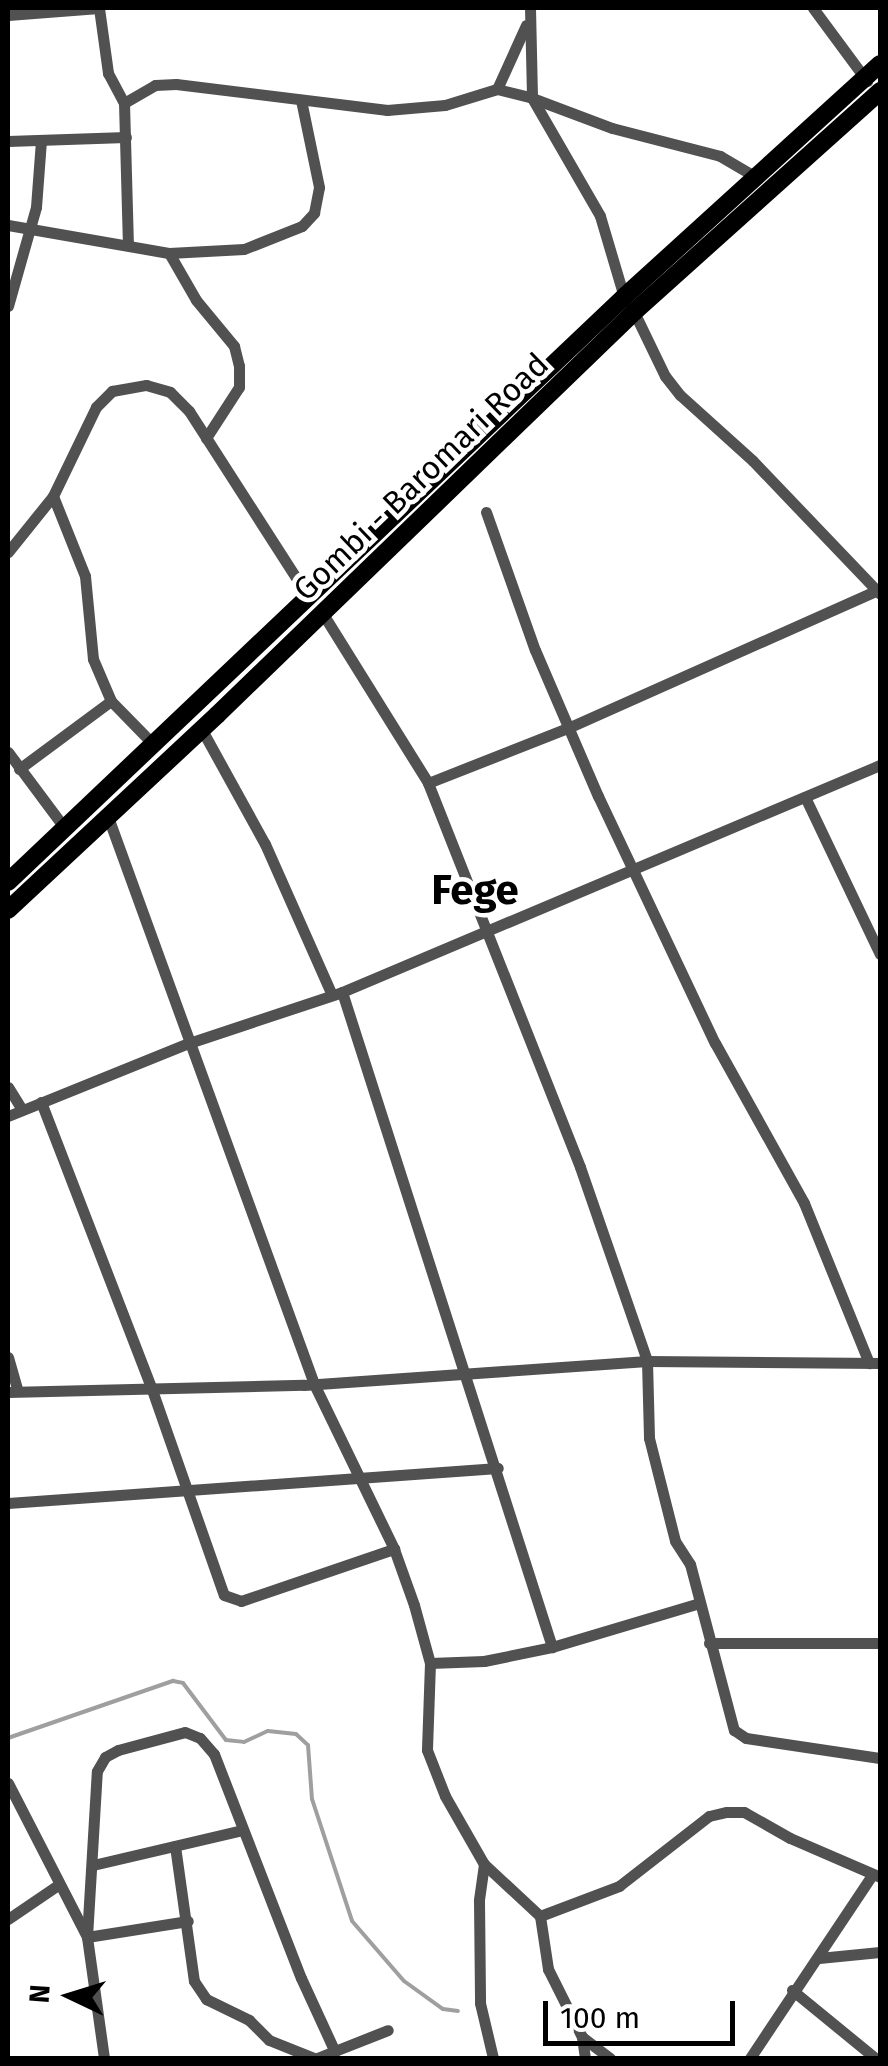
<!DOCTYPE html>
<style>
body{margin:0}
#map{position:relative;width:888px;height:2066px;overflow:hidden;background:#fff;font-family:"Fira Sans",sans-serif}
div>[style]{position:absolute}
[style*='--x']{left:calc(var(--x)*1px);top:calc(var(--y)*1px);width:calc(var(--w)*1px);rotate:calc(var(--a)*1deg)}
.stream>*{height:4px;margin:-2px;padding:0 2px;transform-origin:2px;border-radius:2px;background:#9f9f9f}
.minor>*{height:11px;margin:-5.5px;padding:0 5.5px;transform-origin:5.5px;border-radius:5.5px;background:#515151}
.primary>*{height:18px;margin:-9px;padding:0 9px;transform-origin:9px;border-radius:9px;background:#000}
span{translate:-50% -50%;white-space:nowrap;text-align:center;line-height:1.15;-webkit-text-stroke:9px #fff;paint-order:stroke}
.street-label{font-size:32px;color:#000}
.district-label{font-size:42px;color:#000;font-weight:700}
.frame{position:absolute;inset:0;border:10px solid #000;pointer-events:none}
.north{position:absolute;left:20px;top:1946px;width:100px;height:100px;-webkit-text-stroke:8px #fff;paint-order:stroke;rotate:274deg;font-size:28px;font-weight:700;line-height:40px;text-align:center;color:#000}
.north::after{content:'';display:block;margin:auto;width:35px;height:45px;background:#000;clip-path:polygon(50% 0,100% 100%,50% 72%,0 100%)}
.scale{position:absolute;left:543px;top:2001px;width:192px;height:45px;box-sizing:border-box;border:5px solid #000;border-top:0;padding-left:12px;font-size:30px;line-height:35px;white-space:nowrap;color:#000;-webkit-text-stroke:8px #fff;paint-order:stroke}
</style>
<div id="map">
<div class="stream">
<div style="--x:8;--y:1738;--w:175;--a:-19.1"></div>
<div style="--x:173;--y:1681;--w:10;--a:11"></div>
<div style="--x:183;--y:1683;--w:71;--a:53"></div>
<div style="--x:226;--y:1740;--w:18;--a:6"></div>
<div style="--x:244;--y:1742;--w:26;--a:-25"></div>
<div style="--x:268;--y:1731;--w:28;--a:6"></div>
<div style="--x:296;--y:1734;--w:16;--a:43"></div>
<div style="--x:308;--y:1745;--w:54;--a:85.8"></div>
<div style="--x:312;--y:1799;--w:128;--a:71.8"></div>
<div style="--x:352;--y:1921;--w:79;--a:49.1"></div>
<div style="--x:404;--y:1981;--w:48;--a:35.7"></div>
<div style="--x:443;--y:2009;--w:15;--a:8"></div>
</div>
<div class="minor">
<div style="--x:99;--y:8;--w:66;--a:82.1"></div>
<div style="--x:108;--y:73;--w:34;--a:62"></div>
<div style="--x:124;--y:103;--w:141;--a:88.4"></div>
<div style="--x:530;--y:8;--w:90;--a:88.7"></div>
<div style="--x:532;--y:98;--w:85;--a:20.6"></div>
<div style="--x:612;--y:128;--w:112;--a:14.5"></div>
<div style="--x:720;--y:156;--w:42;--a:30.3"></div>
<div style="--x:813;--y:8;--w:91;--a:53.5"></div>
<div style="--x:8;--y:15;--w:91;--a:-4.4"></div>
<div style="--x:497;--y:89;--w:70;--a:-65.6"></div>
<div style="--x:124;--y:103;--w:36;--a:-30"></div>
<div style="--x:155;--y:85;--w:21;--a:-3"></div>
<div style="--x:176;--y:84;--w:213;--a:7"></div>
<div style="--x:387;--y:110;--w:58;--a:-4.9"></div>
<div style="--x:445;--y:105;--w:54;--a:-17.1"></div>
<div style="--x:497;--y:89;--w:36;--a:14"></div>
<div style="--x:532;--y:98;--w:136;--a:60"></div>
<div style="--x:600;--y:216;--w:84;--a:73.5"></div>
<div style="--x:8;--y:141;--w:118;--a:-1.9"></div>
<div style="--x:8;--y:225;--w:163;--a:9.9"></div>
<div style="--x:169;--y:253;--w:75;--a:-3.1"></div>
<div style="--x:244;--y:249;--w:62;--a:-21.6"></div>
<div style="--x:302;--y:226;--w:18;--a:-47"></div>
<div style="--x:314;--y:213;--w:26;--a:-79"></div>
<div style="--x:319;--y:187;--w:89;--a:-101.7"></div>
<div style="--x:169;--y:253;--w:54;--a:60.1"></div>
<div style="--x:196;--y:300;--w:60;--a:50.4"></div>
<div style="--x:234;--y:346;--w:21;--a:76"></div>
<div style="--x:239;--y:366;--w:21;--a:90"></div>
<div style="--x:239;--y:387;--w:61;--a:122.9"></div>
<div style="--x:8;--y:306;--w:103;--a:-74.2"></div>
<div style="--x:36;--y:207;--w:67;--a:-85.7"></div>
<div style="--x:634;--y:312;--w:71;--a:64.2"></div>
<div style="--x:665;--y:376;--w:24;--a:52"></div>
<div style="--x:680;--y:395;--w:98;--a:42.1"></div>
<div style="--x:753;--y:461;--w:184;--a:46.3"></div>
<div style="--x:53;--y:496;--w:86;--a:68.2"></div>
<div style="--x:85;--y:576;--w:83;--a:84.5"></div>
<div style="--x:93;--y:659;--w:46;--a:66.8"></div>
<div style="--x:111;--y:701;--w:60;--a:45.7"></div>
<div style="--x:486;--y:512;--w:146;--a:70.5"></div>
<div style="--x:535;--y:650;--w:159;--a:66.7"></div>
<div style="--x:598;--y:796;--w:273;--a:64.7"></div>
<div style="--x:715;--y:1043;--w:183;--a:60.9"></div>
<div style="--x:804;--y:1203;--w:173;--a:67.9"></div>
<div style="--x:8;--y:552;--w:72;--a:-51.2"></div>
<div style="--x:53;--y:496;--w:99;--a:-64.2"></div>
<div style="--x:96;--y:407;--w:23;--a:-45"></div>
<div style="--x:112;--y:391;--w:35;--a:-10"></div>
<div style="--x:146;--y:385;--w:25;--a:16"></div>
<div style="--x:170;--y:392;--w:27;--a:45"></div>
<div style="--x:189;--y:411;--w:219;--a:57.3"></div>
<div style="--x:323;--y:614;--w:199;--a:58.1"></div>
<div style="--x:428;--y:783;--w:413;--a:68.4"></div>
<div style="--x:580;--y:1167;--w:205;--a:70.9"></div>
<div style="--x:647;--y:1361;--w:77;--a:88.5"></div>
<div style="--x:649;--y:1438;--w:106;--a:75.8"></div>
<div style="--x:675;--y:1541;--w:27;--a:57"></div>
<div style="--x:690;--y:1564;--w:172;--a:75.2"></div>
<div style="--x:734;--y:1730;--w:14;--a:34"></div>
<div style="--x:746;--y:1738;--w:135;--a:8.5"></div>
<div style="--x:202;--y:730;--w:130;--a:61.1"></div>
<div style="--x:265;--y:844;--w:165;--a:66.1"></div>
<div style="--x:8;--y:752;--w:94;--a:53.3"></div>
<div style="--x:19;--y:769;--w:114;--a:-36.5"></div>
<div style="--x:428;--y:783;--w:153;--a:-21.5"></div>
<div style="--x:570;--y:727;--w:339;--a:-24"></div>
<div style="--x:805;--y:797;--w:174;--a:64.5"></div>
<div style="--x:108;--y:817;--w:603;--a:70.03"></div>
<div style="--x:314;--y:1384;--w:183;--a:64.1"></div>
<div style="--x:394;--y:1549;--w:59;--a:70.3"></div>
<div style="--x:414;--y:1605;--w:60;--a:74.6"></div>
<div style="--x:430;--y:1663;--w:87;--a:92"></div>
<div style="--x:427;--y:1750;--w:49;--a:68.6"></div>
<div style="--x:445;--y:1796;--w:78;--a:60.2"></div>
<div style="--x:484;--y:1864;--w:37;--a:98"></div>
<div style="--x:479;--y:1901;--w:102;--a:89.4"></div>
<div style="--x:480;--y:2003;--w:57;--a:76.7"></div>
<div style="--x:342;--y:992;--w:688;--a:72.22"></div>
<div style="--x:8;--y:1087;--w:26;--a:58"></div>
<div style="--x:41;--y:1102;--w:305;--a:68.9"></div>
<div style="--x:151;--y:1387;--w:220;--a:70.7"></div>
<div style="--x:224;--y:1595;--w:18;--a:19"></div>
<div style="--x:241;--y:1601;--w:162;--a:-18.8"></div>
<div style="--x:8;--y:1116;--w:195;--a:-22"></div>
<div style="--x:189;--y:1043;--w:161;--a:-18.4"></div>
<div style="--x:342;--y:992;--w:584;--a:-22.88"></div>
<div style="--x:8;--y:1357;--w:35;--a:74"></div>
<div style="--x:8;--y:1392;--w:296;--a:-1.4"></div>
<div style="--x:304;--y:1385;--w:344;--a:-4"></div>
<div style="--x:647;--y:1361;--w:233;--a:0.5"></div>
<div style="--x:8;--y:1503;--w:491;--a:-4.1"></div>
<div style="--x:709;--y:1643;--w:171;--a:0"></div>
<div style="--x:430;--y:1663;--w:54;--a:-2.1"></div>
<div style="--x:484;--y:1661;--w:69;--a:-11.6"></div>
<div style="--x:552;--y:1647;--w:154;--a:-16.6"></div>
<div style="--x:8;--y:1783;--w:173;--a:62.8"></div>
<div style="--x:175;--y:1846;--w:136;--a:82"></div>
<div style="--x:194;--y:1981;--w:22;--a:56"></div>
<div style="--x:206;--y:1999;--w:48;--a:26"></div>
<div style="--x:249;--y:2020;--w:28;--a:45"></div>
<div style="--x:269;--y:2040;--w:48;--a:21.8"></div>
<div style="--x:484;--y:1864;--w:76;--a:42.9"></div>
<div style="--x:540;--y:1916;--w:54;--a:81.4"></div>
<div style="--x:548;--y:1969;--w:76;--a:63.4"></div>
<div style="--x:582;--y:2037;--w:21;--a:82"></div>
<div style="--x:93;--y:1865;--w:153;--a:-13.2"></div>
<div style="--x:540;--y:1916;--w:85;--a:-20.8"></div>
<div style="--x:619;--y:1886;--w:114;--a:-37.9"></div>
<div style="--x:709;--y:1816;--w:18;--a:-13"></div>
<div style="--x:727;--y:1812;--w:17;--a:0"></div>
<div style="--x:744;--y:1812;--w:53;--a:29.5"></div>
<div style="--x:790;--y:1838;--w:98;--a:23.4"></div>
<div style="--x:8;--y:1919;--w:60;--a:-34.2"></div>
<div style="--x:87;--y:1937;--w:102;--a:-9"></div>
<div style="--x:819;--y:1958;--w:61;--a:-5.6"></div>
<div style="--x:792;--y:1990;--w:107;--a:39.3"></div>
<div style="--x:582;--y:2037;--w:35;--a:37"></div>
<div style="--x:104;--y:2058;--w:122;--a:-98"></div>
<div style="--x:87;--y:1937;--w:166;--a:-86.6"></div>
<div style="--x:97;--y:1771;--w:16;--a:-60"></div>
<div style="--x:105;--y:1757;--w:15;--a:-28"></div>
<div style="--x:118;--y:1750;--w:69;--a:-15"></div>
<div style="--x:185;--y:1732;--w:16;--a:22"></div>
<div style="--x:200;--y:1738;--w:21;--a:49"></div>
<div style="--x:214;--y:1754;--w:240;--a:68.8"></div>
<div style="--x:301;--y:1978;--w:81;--a:65.3"></div>
<div style="--x:317;--y:2058;--w:76;--a:-21.5"></div>
<div style="--x:750;--y:2058;--w:220;--a:-56.3"></div>
</div>
<div class="primary">
<div style="--x:8;--y:882;--w:850;--a:-43.52"></div>
<div style="--x:624;--y:297;--w:346;--a:-42.3"></div>
<div style="--x:8;--y:910;--w:286;--a:-43"></div>
<div style="--x:217;--y:715;--w:580;--a:-44.02"></div>
<div style="--x:634;--y:312;--w:331;--a:-41.9"></div>
</div>
<div class="street-label">
<span style="left:421px;top:477px;rotate:-44deg">Gombi - Baromari Road</span>
</div>
<div class="district-label">
<span style="left:475px;top:890px">Fege</span>
</div>
<div class="frame"></div>
<div class="north">N</div>
<div class="scale">100 m</div>
</div>
